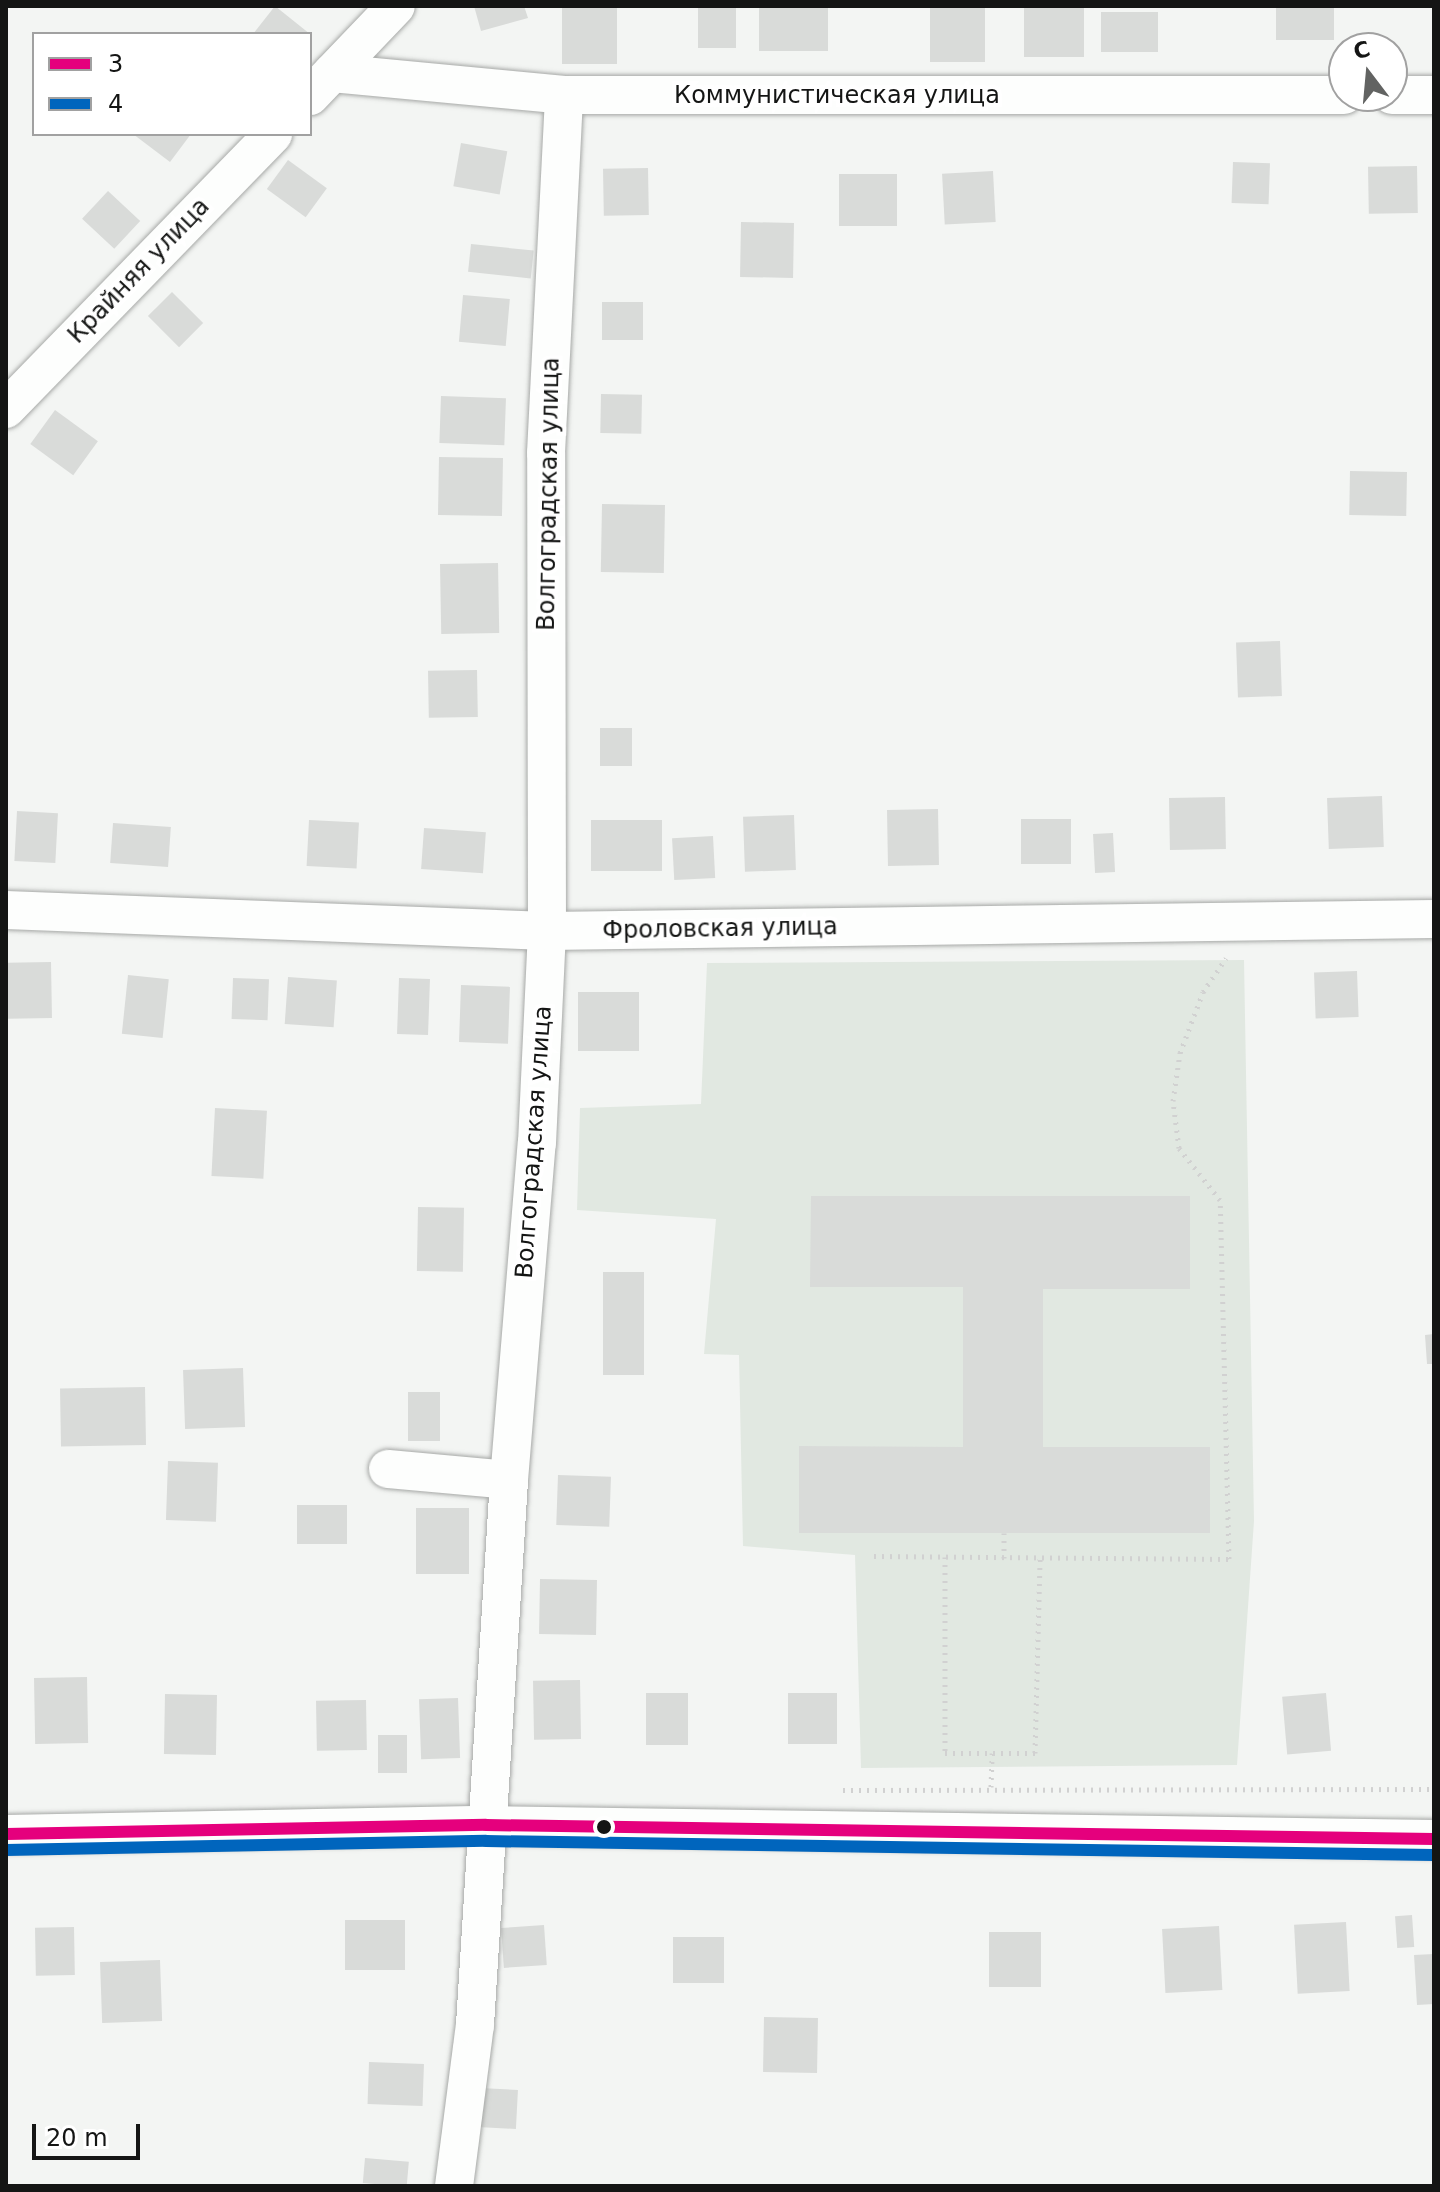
<!DOCTYPE html>
<meta charset="utf-8">
<style>
body{margin:0}
#map{position:relative;width:1440px;height:2192px;overflow:hidden;background:#f3f5f3;font-family:"DejaVu Sans",sans-serif}
div>[style]{position:absolute}
[style*='--x']{left:calc(var(--x)*1px);top:calc(var(--y)*1px);width:calc(var(--w)*1px);rotate:calc(var(--a)*1deg)}
.built>*{inset:0;background:#e1e8e1}
.building>*{inset:0;background:#d9dbd9;transform-origin:0 0}
.path>*{height:5px;margin-top:-2.5px;transform-origin:0;background:repeating-linear-gradient(90deg,#d1d1d1 0 2px,transparent 0 8px)}
.roads{filter:drop-shadow(0 0 2px #a7a9a7) drop-shadow(0 0 2px #a7a9a7)}
.minor>*{height:38px;margin:-19px;padding:0 19px;transform-origin:19px;border-radius:19px;background:#fdfefd}
.bus-1>*{height:12px;margin:-6px;padding:0 6px;transform-origin:6px;border-radius:6px;background:#e5007d}
.bus-2>*{height:12px;margin:-6px;padding:0 6px;transform-origin:6px;border-radius:6px;background:#0065bd}
.dots>*{width:22px;height:22px;translate:-50% -50%;box-sizing:border-box;border:4px solid #fff;border-radius:50%}
span{translate:-50% -50%;white-space:nowrap;text-align:center;line-height:1.15;-webkit-text-stroke:8px #fff;paint-order:stroke}
.street-label{font-size:24px;color:#141514}
.frame{position:absolute;inset:0;border:8px solid #141514;pointer-events:none}
.legend{position:absolute;left:32px;top:32px;width:280px;height:104px;box-sizing:border-box;background:#fff;border:2px solid #a1a1a1;margin:0;padding:10px 14px;list-style:none;font-size:24px;color:#141514}
.legend li{display:flex;align-items:center;gap:16px;height:40px}
.legend b{width:40px;border:2px solid #a1a1a1}
.north{position:absolute;left:1328px;top:32px;width:80px;height:80px;box-sizing:border-box;background:#fff;border:2px solid #a1a1a1;border-radius:50%;rotate:344deg;font-size:22px;font-weight:700;line-height:32px;text-align:center;color:#141514}
.north::after{content:'';display:block;margin:auto;width:28px;height:36px;background:#626362;clip-path:polygon(50% 0,100% 100%,50% 72%,0 100%)}
.scale{position:absolute;left:32px;top:2124px;width:108px;height:36px;box-sizing:border-box;border:4px solid #141514;border-top:0;padding-left:10px;font-size:24px;line-height:28px;white-space:nowrap;color:#141514;-webkit-text-stroke:6px #fff;paint-order:stroke}
</style>
<div id="map">
<div class="built">
<div style="clip-path:polygon(1244px 960px,1254px 1521px,1237px 1765px,861px 1768px,855px 1555px,743px 1546px,739px 1355px,704px 1354px,716px 1219px,577px 1210px,580px 1108px,701px 1104px,707px 963px)"></div>
</div>
<div class="building">
<div style="clip-path:polygon(275px 6px,310px 34px,253px 34px)"></div>
<div style="clip-path:polygon(474px 6px,524px 6px,528px 18px,481px 31px)"></div>
<div style="left:562px;top:6px;width:55px;height:58px"></div>
<div style="left:698px;top:6px;width:38px;height:42px"></div>
<div style="left:759px;top:6px;width:69px;height:45px"></div>
<div style="left:930px;top:6px;width:55px;height:56px"></div>
<div style="left:1024px;top:6px;width:60px;height:51px"></div>
<div style="left:1276px;top:6px;width:58px;height:34px"></div>
<div style="left:1158px;top:12px;width:40px;height:57px;rotate:90deg"></div>
<div style="clip-path:polygon(133px 134px,191px 134px,170px 162px)"></div>
<div style="left:461px;top:143px;width:47px;height:44px;rotate:10deg"></div>
<div style="left:288px;top:160px;width:48px;height:36px;rotate:36deg"></div>
<div style="left:1233px;top:162px;width:37px;height:41px;rotate:2deg"></div>
<div style="left:1417px;top:166px;width:47px;height:49px;rotate:89deg"></div>
<div style="left:648px;top:168px;width:47px;height:45px;rotate:89deg"></div>
<div style="left:993px;top:171px;width:51px;height:51px;rotate:87deg"></div>
<div style="left:839px;top:174px;width:58px;height:52px"></div>
<div style="left:108px;top:191px;width:44px;height:38px;rotate:43deg"></div>
<div style="left:741px;top:222px;width:53px;height:55px;rotate:1deg"></div>
<div style="left:471px;top:244px;width:63px;height:28px;rotate:6deg"></div>
<div style="left:172px;top:292px;width:44px;height:34px;rotate:45deg"></div>
<div style="left:463px;top:295px;width:47px;height:47px;rotate:5deg"></div>
<div style="left:643px;top:302px;width:38px;height:41px;rotate:90deg"></div>
<div style="left:601px;top:394px;width:41px;height:39px;rotate:1deg"></div>
<div style="left:441px;top:396px;width:65px;height:47px;rotate:2deg"></div>
<div style="left:55px;top:410px;width:53px;height:42px;rotate:36deg"></div>
<div style="left:439px;top:457px;width:64px;height:58px;rotate:1deg"></div>
<div style="left:1350px;top:471px;width:57px;height:44px;rotate:1deg"></div>
<div style="left:602px;top:504px;width:63px;height:68px;rotate:1deg"></div>
<div style="left:498px;top:563px;width:70px;height:58px;rotate:89deg"></div>
<div style="left:1280px;top:641px;width:55px;height:44px;rotate:88deg"></div>
<div style="left:477px;top:670px;width:47px;height:49px;rotate:89deg"></div>
<div style="left:600px;top:728px;width:32px;height:38px"></div>
<div style="left:1382px;top:796px;width:51px;height:55px;rotate:88deg"></div>
<div style="left:1225px;top:797px;width:52px;height:56px;rotate:89deg"></div>
<div style="left:938px;top:809px;width:56px;height:51px;rotate:89deg"></div>
<div style="left:17px;top:811px;width:41px;height:50px;rotate:3deg"></div>
<div style="left:794px;top:815px;width:55px;height:51px;rotate:88deg"></div>
<div style="left:1021px;top:819px;width:50px;height:45px"></div>
<div style="left:309px;top:820px;width:50px;height:46px;rotate:3deg"></div>
<div style="left:591px;top:820px;width:71px;height:51px"></div>
<div style="left:113px;top:823px;width:58px;height:40px;rotate:4deg"></div>
<div style="left:424px;top:828px;width:62px;height:41px;rotate:4deg"></div>
<div style="left:1113px;top:833px;width:39px;height:20px;rotate:87deg"></div>
<div style="left:713px;top:836px;width:42px;height:41px;rotate:87deg"></div>
<div style="left:51px;top:962px;width:56px;height:44px;rotate:89deg"></div>
<div style="left:1357px;top:971px;width:46px;height:43px;rotate:88deg"></div>
<div style="left:128px;top:975px;width:41px;height:59px;rotate:6deg"></div>
<div style="left:288px;top:977px;width:49px;height:47px;rotate:4deg"></div>
<div style="left:233px;top:978px;width:36px;height:41px;rotate:2deg"></div>
<div style="left:399px;top:978px;width:31px;height:56px;rotate:2deg"></div>
<div style="left:461px;top:985px;width:49px;height:57px;rotate:2deg"></div>
<div style="left:578px;top:992px;width:61px;height:59px"></div>
<div style="left:215px;top:1108px;width:52px;height:68px;rotate:3deg"></div>
<div style="clip-path:polygon(811px 1196px,1190px 1196px,1190px 1289px,1043px 1289px,1043px 1447px,1210px 1447px,1210px 1533px,799px 1533px,799px 1446px,963px 1447px,963px 1287px,810px 1287px)"></div>
<div style="left:418px;top:1207px;width:46px;height:64px;rotate:1deg"></div>
<div style="left:603px;top:1272px;width:41px;height:103px"></div>
<div style="clip-path:polygon(1434px 1334px,1434px 1364px,1427px 1364px,1425px 1335px)"></div>
<div style="left:243px;top:1368px;width:59px;height:60px;rotate:88deg"></div>
<div style="left:145px;top:1387px;width:58px;height:85px;rotate:89deg"></div>
<div style="left:408px;top:1392px;width:32px;height:49px"></div>
<div style="left:168px;top:1461px;width:50px;height:59px;rotate:2deg"></div>
<div style="left:558px;top:1475px;width:53px;height:50px;rotate:2deg"></div>
<div style="left:347px;top:1505px;width:39px;height:50px;rotate:90deg"></div>
<div style="left:416px;top:1508px;width:53px;height:66px"></div>
<div style="left:540px;top:1579px;width:57px;height:55px;rotate:1deg"></div>
<div style="left:87px;top:1677px;width:66px;height:53px;rotate:89deg"></div>
<div style="left:580px;top:1680px;width:59px;height:47px;rotate:89deg"></div>
<div style="left:646px;top:1693px;width:42px;height:52px"></div>
<div style="left:788px;top:1693px;width:49px;height:51px"></div>
<div style="left:1326px;top:1693px;width:58px;height:44px;rotate:85deg"></div>
<div style="left:165px;top:1694px;width:52px;height:60px;rotate:1deg"></div>
<div style="left:458px;top:1698px;width:60px;height:39px;rotate:88deg"></div>
<div style="left:366px;top:1700px;width:50px;height:50px;rotate:89deg"></div>
<div style="left:378px;top:1735px;width:29px;height:38px"></div>
<div style="left:1412px;top:1915px;width:32px;height:17px;rotate:86deg"></div>
<div style="left:405px;top:1920px;width:50px;height:60px;rotate:90deg"></div>
<div style="left:1346px;top:1922px;width:69px;height:52px;rotate:87deg"></div>
<div style="left:544px;top:1925px;width:40px;height:43px;rotate:86deg"></div>
<div style="left:1219px;top:1926px;width:64px;height:57px;rotate:87deg"></div>
<div style="left:74px;top:1927px;width:48px;height:39px;rotate:89deg"></div>
<div style="left:989px;top:1932px;width:52px;height:55px"></div>
<div style="left:673px;top:1937px;width:51px;height:46px"></div>
<div style="clip-path:polygon(1434px 1954px,1434px 2004px,1417px 2005px,1414px 1955px)"></div>
<div style="left:160px;top:1960px;width:61px;height:60px;rotate:88deg"></div>
<div style="left:764px;top:2017px;width:54px;height:55px;rotate:1deg"></div>
<div style="left:369px;top:2062px;width:55px;height:42px;rotate:2deg"></div>
<div style="left:480px;top:2088px;width:38px;height:39px;rotate:3deg"></div>
<div style="left:365px;top:2158px;width:44px;height:25px;rotate:5deg"></div>
</div>
<div class="path">
<div style="--x:1004;--y:1533;--w:25;--a:90"></div>
<div style="--x:874;--y:1556;--w:355;--a:0.5"></div>
<div style="--x:1229;--y:1559;--w:359;--a:-91.4"></div>
<div style="--x:1220;--y:1200;--w:66;--a:-128.3"></div>
<div style="--x:1179;--y:1148;--w:47;--a:-97.3"></div>
<div style="--x:1173;--y:1101;--w:49;--a:-81.7"></div>
<div style="--x:1180;--y:1053;--w:65;--a:-69.3"></div>
<div style="--x:1203;--y:992;--w:41;--a:-55.9"></div>
<div style="--x:945;--y:1557;--w:196;--a:90"></div>
<div style="--x:945;--y:1753;--w:90;--a:0"></div>
<div style="--x:1035;--y:1753;--w:195;--a:-88.5"></div>
<div style="--x:991;--y:1787;--w:34;--a:-88"></div>
<div style="--x:843;--y:1790;--w:591;--a:-0.1"></div>
</div>
<div class="roads">
<div class="minor">
<div style="--x:332;--y:73;--w:233;--a:5.4"></div>
<div style="--x:564;--y:95;--w:780;--a:0"></div>
<div style="--x:1392;--y:95;--w:42;--a:0"></div>
<div style="--x:310;--y:96;--w:124;--a:-46.3"></div>
<div style="--x:6;--y:409;--w:383;--a:-45.8"></div>
<div style="--x:6;--y:910;--w:541;--a:2.22"></div>
<div style="--x:547;--y:931;--w:887;--a:-0.78"></div>
<div style="--x:388;--y:1469;--w:121;--a:5.2"></div>
<div style="--x:6;--y:1834;--w:480;--a:-1.1"></div>
<div style="--x:486;--y:1825;--w:948;--a:0.85"></div>
<div style="--x:454;--y:2186;--w:162;--a:-82.6"></div>
<div style="--x:475;--y:2025;--w:546;--a:-86.43"></div>
<div style="--x:509;--y:1480;--w:338;--a:-85.3"></div>
<div style="--x:537;--y:1143;--w:212;--a:-87.3"></div>
<div style="--x:547;--y:931;--w:478;--a:-90.1"></div>
<div style="--x:546;--y:453;--w:358;--a:-87.1"></div>
</div>
</div>
<div class="bus-1">
<div style="--x:6;--y:1834;--w:480;--a:-1.1"></div>
<div style="--x:486;--y:1825;--w:948;--a:0.85"></div>
</div>
<div class="bus-2">
<div style="--x:6;--y:1850;--w:480;--a:-1.1"></div>
<div style="--x:486;--y:1841;--w:948;--a:0.85"></div>
</div>
<div class="dots">
<div style="left:604px;top:1827px;background:#141514"></div>
</div>
<div class="street-label">
<span style="left:837px;top:96px">Коммунистическая улица</span>
<span style="left:139px;top:271px;rotate:-46deg">Крайняя улица</span>
<span style="left:549px;top:494px;rotate:-89deg">Волгоградская улица</span>
<span style="left:720px;top:929px;rotate:-1deg">Фроловская улица</span>
<span style="left:534px;top:1142px;rotate:-86deg">Волгоградская улица</span>
</div>
<div class="frame"></div>
<ul class="legend">
<li><b style="height:10px;background:#e5007d"></b>3</li>
<li><b style="height:10px;background:#0065bd"></b>4</li>
</ul>
<div class="north">С</div>
<div class="scale">20 m</div>
</div>
